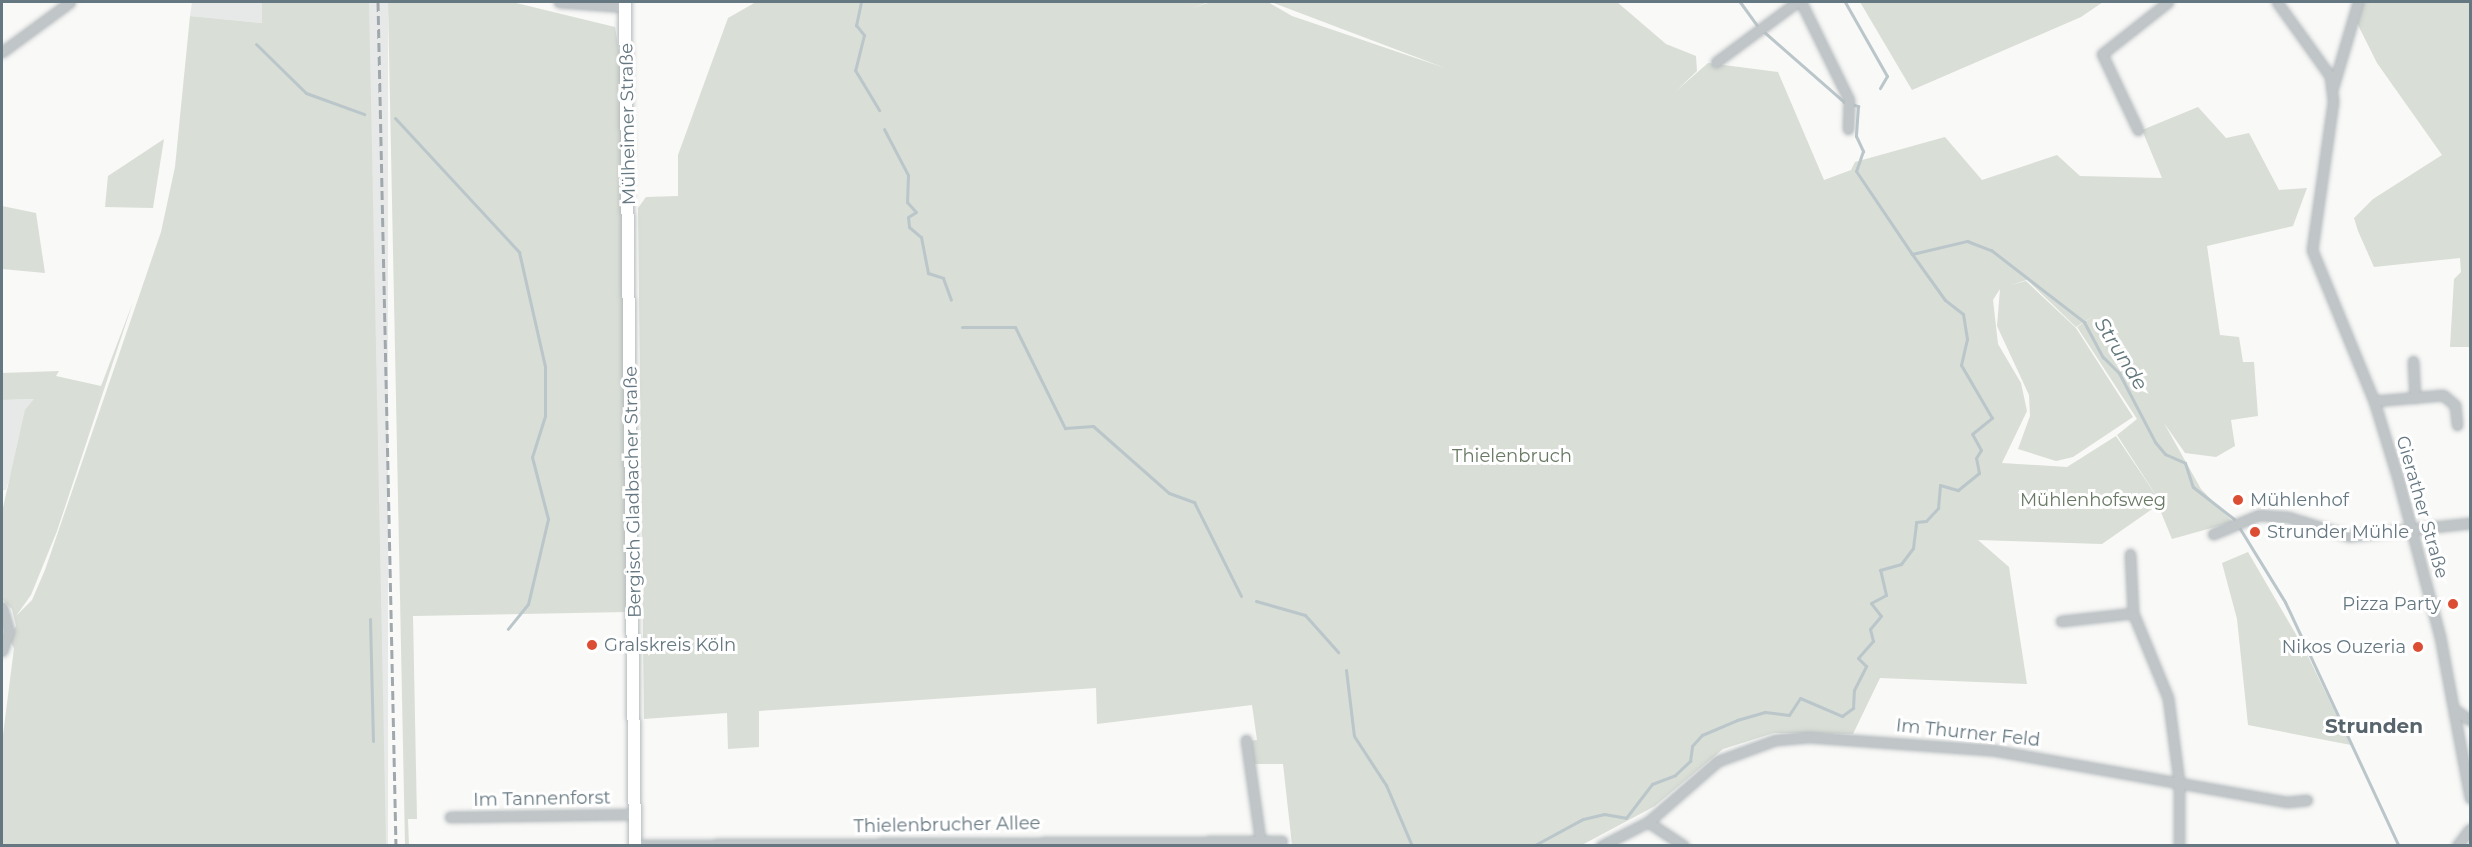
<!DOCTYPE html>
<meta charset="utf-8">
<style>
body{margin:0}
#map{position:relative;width:2472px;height:847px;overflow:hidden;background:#f9f9f7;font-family:Montserrat,sans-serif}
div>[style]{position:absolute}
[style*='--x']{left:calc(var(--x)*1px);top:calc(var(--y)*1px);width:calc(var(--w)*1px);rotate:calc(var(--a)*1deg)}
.built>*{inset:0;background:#e7e9e8;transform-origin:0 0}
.green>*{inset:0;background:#d9ded6}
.stream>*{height:3px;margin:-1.5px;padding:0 1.5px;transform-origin:1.5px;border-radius:1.5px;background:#bac6ca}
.roads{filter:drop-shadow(0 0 2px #b4babd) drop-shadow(0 0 2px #b4babd)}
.minor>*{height:9px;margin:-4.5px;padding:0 4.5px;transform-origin:4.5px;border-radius:4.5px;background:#c0c5c8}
.major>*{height:12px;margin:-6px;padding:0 6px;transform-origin:6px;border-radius:6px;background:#fff}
.rail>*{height:3px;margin-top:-1.5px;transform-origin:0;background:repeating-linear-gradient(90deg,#a0a8ad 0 9px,transparent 0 13.5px)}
.dots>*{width:16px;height:16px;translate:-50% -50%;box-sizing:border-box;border:3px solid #fff;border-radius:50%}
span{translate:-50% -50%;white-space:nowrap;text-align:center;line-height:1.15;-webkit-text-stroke:6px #fff;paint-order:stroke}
.street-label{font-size:18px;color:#657780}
.park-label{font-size:18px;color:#697964}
.poi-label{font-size:18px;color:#657780}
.left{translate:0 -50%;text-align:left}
.right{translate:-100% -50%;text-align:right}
.water-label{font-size:20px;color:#60767a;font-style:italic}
.neighbourhood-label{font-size:20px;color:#57646c;font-weight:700}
.frame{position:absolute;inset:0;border:3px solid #657780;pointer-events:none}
</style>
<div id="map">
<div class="built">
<div style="clip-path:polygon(192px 2px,262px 2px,262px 23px,190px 16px)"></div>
<div style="left:369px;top:2px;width:19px;height:843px"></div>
<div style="clip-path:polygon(35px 399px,6px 490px,2px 490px,2px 400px)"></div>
</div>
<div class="green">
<div style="clip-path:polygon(262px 2px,369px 2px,386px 845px,2px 845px,2px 743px,14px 648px,9px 639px,16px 626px,12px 609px,2px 599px,2px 512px,25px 410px,34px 399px,2px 400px,2px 373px,59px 371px,56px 376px,101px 386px,133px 302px,57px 531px,31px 595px,16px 616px,32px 600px,45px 570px,161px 232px,175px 167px,190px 16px,262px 23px)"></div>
<div style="clip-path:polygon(388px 2px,512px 2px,615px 27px,623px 76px,627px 612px,413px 616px,417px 819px,408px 819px,409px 846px,405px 845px)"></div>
<div style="clip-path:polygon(evenodd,756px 2px,1209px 2px,1192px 8px,1211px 2px,1268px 2px,1292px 16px,1445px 68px,1271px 2px,1617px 2px,1666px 44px,1696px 56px,1697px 71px,1675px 92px,1708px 63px,1778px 72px,1824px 180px,1851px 170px,1855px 162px,1945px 137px,1982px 180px,2057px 155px,2080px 176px,2162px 178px,2142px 130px,2198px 107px,2226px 138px,2249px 133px,2279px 190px,2307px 188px,2293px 226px,2207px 246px,2220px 335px,2239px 337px,2243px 362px,2254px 362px,2258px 416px,2231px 420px,2235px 446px,2216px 457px,2185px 453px,2164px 423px,2201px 489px,2233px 522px,2172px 539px,2158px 505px,2102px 544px,1978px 540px,2009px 567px,2027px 684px,1880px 678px,1853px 734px,1774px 733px,1723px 749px,1655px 806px,1580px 846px,1292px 845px,1283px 764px,1252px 764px,1249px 741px,1257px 740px,1252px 705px,1097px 724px,1096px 688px,759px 711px,759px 747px,728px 749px,727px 713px,644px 719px,638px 208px,646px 197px,678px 196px,678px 155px,728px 18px,756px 2px,2027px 280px,2076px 327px,2095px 315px,2077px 327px,2137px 419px,2117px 435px,2161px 503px,2116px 436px,2067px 467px,2002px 463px,2027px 411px,2021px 383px,1998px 344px,1993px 300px,2000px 289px,1997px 326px,2029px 395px,2030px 416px,2018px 449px,2056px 461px,2073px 457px,2133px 417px,2076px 328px,2026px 281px,2010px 285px,2027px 280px)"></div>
<div style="clip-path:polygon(1860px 2px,2103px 2px,2081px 17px,1912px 90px)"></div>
<div style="clip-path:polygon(2363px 2px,2470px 2px,2470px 347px,2450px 347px,2454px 279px,2461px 272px,2460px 258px,2374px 267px,2358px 231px,2354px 218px,2373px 199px,2442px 155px,2377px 63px,2356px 21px)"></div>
<div style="clip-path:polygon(164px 139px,153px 208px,105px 207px,108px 176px)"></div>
<div style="clip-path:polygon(2px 206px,36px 213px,45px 273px,2px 269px)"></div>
<div style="clip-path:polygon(2248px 552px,2305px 650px,2351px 745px,2248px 725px,2237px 619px,2222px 563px)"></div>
</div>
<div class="stream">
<div style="--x:861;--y:2;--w:24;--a:102"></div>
<div style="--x:856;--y:25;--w:13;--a:51"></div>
<div style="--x:864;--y:35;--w:36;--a:104"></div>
<div style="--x:855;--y:70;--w:47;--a:59"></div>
<div style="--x:1740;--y:2;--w:31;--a:54"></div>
<div style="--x:1845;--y:2;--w:85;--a:60.4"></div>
<div style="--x:1887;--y:76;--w:14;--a:120"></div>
<div style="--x:1763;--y:31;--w:108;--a:41.2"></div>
<div style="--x:1844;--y:102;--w:15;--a:16"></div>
<div style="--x:1858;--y:106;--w:30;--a:94"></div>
<div style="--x:1856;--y:136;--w:17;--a:65"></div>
<div style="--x:1863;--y:151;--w:21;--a:109"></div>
<div style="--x:1856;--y:171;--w:100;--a:56"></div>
<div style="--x:1912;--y:254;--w:57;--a:-13.3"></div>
<div style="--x:1967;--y:241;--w:26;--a:21"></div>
<div style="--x:1991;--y:250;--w:118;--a:37.7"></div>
<div style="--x:2084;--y:322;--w:40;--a:62"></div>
<div style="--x:2103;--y:357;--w:23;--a:45"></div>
<div style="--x:2119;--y:373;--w:78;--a:62.4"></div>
<div style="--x:2155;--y:442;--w:16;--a:50"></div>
<div style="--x:2165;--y:454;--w:22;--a:24"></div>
<div style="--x:2185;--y:463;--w:25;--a:72"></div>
<div style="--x:2193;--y:487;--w:52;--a:38"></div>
<div style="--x:2234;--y:519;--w:97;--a:58.4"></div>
<div style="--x:2285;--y:602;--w:269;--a:65"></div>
<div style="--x:256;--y:44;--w:70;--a:44.4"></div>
<div style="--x:306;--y:93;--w:62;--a:19.9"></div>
<div style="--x:395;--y:118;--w:183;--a:47.2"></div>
<div style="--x:519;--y:252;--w:117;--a:77.2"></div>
<div style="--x:545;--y:366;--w:50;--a:90"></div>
<div style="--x:545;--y:416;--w:43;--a:107.6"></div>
<div style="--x:532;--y:457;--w:64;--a:75.5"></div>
<div style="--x:548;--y:519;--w:87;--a:103.2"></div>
<div style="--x:528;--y:604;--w:32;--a:129"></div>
<div style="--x:884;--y:129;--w:52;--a:62.4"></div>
<div style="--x:908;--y:175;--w:27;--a:92"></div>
<div style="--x:907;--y:202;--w:13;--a:48"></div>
<div style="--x:916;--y:212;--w:9;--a:148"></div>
<div style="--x:908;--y:217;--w:10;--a:84"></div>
<div style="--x:909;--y:227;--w:16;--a:40"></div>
<div style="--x:921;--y:237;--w:37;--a:79"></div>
<div style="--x:928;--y:273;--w:16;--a:18"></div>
<div style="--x:943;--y:278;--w:23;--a:70"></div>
<div style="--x:962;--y:327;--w:53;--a:0"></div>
<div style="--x:1015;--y:327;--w:113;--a:63.7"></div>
<div style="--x:1065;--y:428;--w:28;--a:-4"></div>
<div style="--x:1093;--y:426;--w:101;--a:41.4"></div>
<div style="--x:1169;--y:493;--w:27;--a:20"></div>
<div style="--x:1194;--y:502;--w:105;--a:63.4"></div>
<div style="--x:1256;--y:601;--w:51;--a:15.9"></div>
<div style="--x:1305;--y:615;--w:50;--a:48.3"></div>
<div style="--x:370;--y:619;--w:122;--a:88.6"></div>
<div style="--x:1346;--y:670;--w:66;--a:83.1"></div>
<div style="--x:1354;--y:736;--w:59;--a:56.9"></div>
<div style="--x:1386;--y:785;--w:66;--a:66.9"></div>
<div style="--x:1533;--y:846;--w:57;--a:-28.4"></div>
<div style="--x:1583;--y:819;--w:22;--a:-13"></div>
<div style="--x:1604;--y:814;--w:22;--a:10"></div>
<div style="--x:1626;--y:818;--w:43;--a:-52.6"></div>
<div style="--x:1652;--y:784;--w:25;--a:-21"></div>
<div style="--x:1675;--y:775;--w:21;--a:-43"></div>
<div style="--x:1690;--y:761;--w:15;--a:-82"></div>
<div style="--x:1692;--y:746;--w:15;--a:-48"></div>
<div style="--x:1702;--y:735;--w:38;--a:-23"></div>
<div style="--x:1737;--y:720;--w:29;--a:-16"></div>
<div style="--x:1765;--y:712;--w:24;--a:7"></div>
<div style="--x:1789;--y:715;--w:20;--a:-57"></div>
<div style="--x:1800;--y:698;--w:46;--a:23.2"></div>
<div style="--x:1842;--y:716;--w:14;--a:-36"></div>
<div style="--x:1853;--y:708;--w:18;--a:-87"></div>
<div style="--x:1854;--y:690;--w:27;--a:-63"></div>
<div style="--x:1866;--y:666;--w:11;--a:-135"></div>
<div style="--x:1858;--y:658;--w:23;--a:-49"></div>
<div style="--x:1873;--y:641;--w:12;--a:-104"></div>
<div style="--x:1870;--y:629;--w:17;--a:-50"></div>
<div style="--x:1881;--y:616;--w:16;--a:-128"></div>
<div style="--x:1871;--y:603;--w:17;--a:-28"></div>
<div style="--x:1886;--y:595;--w:26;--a:-103"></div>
<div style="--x:1880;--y:570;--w:22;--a:-16"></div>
<div style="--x:1901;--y:564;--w:20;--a:-53"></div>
<div style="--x:1913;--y:548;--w:26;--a:-83"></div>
<div style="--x:1916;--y:522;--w:10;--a:-6"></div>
<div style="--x:1926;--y:521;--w:18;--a:-47"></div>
<div style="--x:1938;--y:508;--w:23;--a:-85"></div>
<div style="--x:1940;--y:485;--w:19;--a:16"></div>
<div style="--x:1958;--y:490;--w:27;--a:-39"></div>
<div style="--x:1979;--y:473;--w:15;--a:-101"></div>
<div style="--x:1976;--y:458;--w:9;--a:-58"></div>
<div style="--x:1981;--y:450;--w:18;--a:-119"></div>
<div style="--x:1972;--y:434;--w:26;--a:-39"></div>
<div style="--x:1992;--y:418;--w:61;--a:-120.3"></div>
<div style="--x:1961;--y:365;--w:27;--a:-77"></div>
<div style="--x:1967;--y:339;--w:25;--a:-99"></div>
<div style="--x:1963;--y:314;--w:23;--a:-142"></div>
<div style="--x:1945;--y:300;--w:57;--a:-125.7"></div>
</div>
<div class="roads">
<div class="minor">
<div style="--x:559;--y:2;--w:67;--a:4.3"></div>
<div style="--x:1801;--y:2;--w:109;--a:63.9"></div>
<div style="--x:1849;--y:100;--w:29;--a:92"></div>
<div style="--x:2277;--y:2;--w:91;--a:54.4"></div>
<div style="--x:2330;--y:76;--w:26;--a:83"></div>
<div style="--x:2333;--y:102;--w:149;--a:98.1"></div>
<div style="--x:2312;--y:250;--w:163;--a:67.7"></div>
<div style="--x:2374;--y:401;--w:82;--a:72.9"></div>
<div style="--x:2398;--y:479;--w:163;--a:75.1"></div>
<div style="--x:2440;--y:637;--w:164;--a:79.4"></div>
<div style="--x:2;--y:52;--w:84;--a:-36.3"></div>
<div style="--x:1716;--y:62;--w:101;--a:-36.5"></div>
<div style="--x:2333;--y:87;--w:89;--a:-73.6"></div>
<div style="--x:2138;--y:130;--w:84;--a:-115.3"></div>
<div style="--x:2102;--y:54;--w:84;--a:-38.2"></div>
<div style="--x:2413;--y:361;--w:37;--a:87"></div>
<div style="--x:2374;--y:401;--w:69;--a:-5"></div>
<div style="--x:2443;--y:395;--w:16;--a:40"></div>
<div style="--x:2455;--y:405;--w:20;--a:84"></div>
<div style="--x:2213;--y:534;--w:50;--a:-22.4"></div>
<div style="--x:2259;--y:515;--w:29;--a:4"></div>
<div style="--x:2288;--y:517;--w:64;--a:17.3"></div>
<div style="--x:2349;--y:536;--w:122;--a:-6.1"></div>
<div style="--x:2130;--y:554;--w:59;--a:87.1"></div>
<div style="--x:2133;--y:613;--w:92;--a:67.6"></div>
<div style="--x:2168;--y:698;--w:85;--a:82.5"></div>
<div style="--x:2179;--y:782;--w:64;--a:90"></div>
<div style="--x:2;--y:607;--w:25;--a:74"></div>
<div style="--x:9;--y:631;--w:21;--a:109"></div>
<div style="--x:2061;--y:621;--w:72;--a:-6.3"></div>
<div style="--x:2454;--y:709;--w:19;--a:35"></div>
<div style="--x:1246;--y:740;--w:107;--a:81.9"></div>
<div style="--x:450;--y:817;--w:185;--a:-0.9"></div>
<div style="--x:1648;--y:822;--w:43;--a:33.7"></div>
<div style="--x:635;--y:845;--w:647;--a:-0.35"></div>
<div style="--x:1601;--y:846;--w:53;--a:-27.1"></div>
<div style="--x:1648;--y:822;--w:93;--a:-41.1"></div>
<div style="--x:1718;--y:761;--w:61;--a:-20.2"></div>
<div style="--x:1775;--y:740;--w:34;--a:-5"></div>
<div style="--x:1809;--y:737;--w:183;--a:4.1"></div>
<div style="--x:1992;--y:750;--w:300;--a:10"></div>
<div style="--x:2287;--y:802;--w:20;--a:-6"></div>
<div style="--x:2457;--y:846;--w:21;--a:-53"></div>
</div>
<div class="major">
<div style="--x:625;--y:2;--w:844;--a:89.32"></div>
</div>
</div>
<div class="rail">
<div style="--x:378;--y:2;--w:844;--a:88.78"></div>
</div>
<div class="dots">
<div style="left:2238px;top:500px;background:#dc4e33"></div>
<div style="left:2255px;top:532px;background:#dc4e33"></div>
<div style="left:2453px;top:604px;background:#dc4e33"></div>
<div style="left:592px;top:645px;background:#dc4e33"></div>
<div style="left:2418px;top:647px;background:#dc4e33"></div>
</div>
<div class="street-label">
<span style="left:628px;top:124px;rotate:-91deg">Mülheimer Straße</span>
<span style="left:633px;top:492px;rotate:-91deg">Bergisch Gladbacher Straße</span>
<span style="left:2422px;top:507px;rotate:74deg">Gierather Straße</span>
<span style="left:1968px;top:733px;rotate:6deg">Im Thurner Feld</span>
<span style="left:542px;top:799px;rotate:-1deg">Im Tannenforst</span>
<span style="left:947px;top:825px;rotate:-1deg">Thielenbrucher Allee</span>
</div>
<div class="park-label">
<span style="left:1512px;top:456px">Thielenbruch</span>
<span style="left:2093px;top:500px">Mühlenhofsweg</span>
</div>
<div class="poi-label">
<span class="left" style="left:2250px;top:500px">Mühlenhof</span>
<span class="left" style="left:2267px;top:532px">Strunder Mühle</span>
<span class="right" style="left:2441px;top:604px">Pizza Party</span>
<span class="left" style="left:604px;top:645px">Gralskreis Köln</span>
<span class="right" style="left:2406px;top:647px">Nikos Ouzeria</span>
</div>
<div class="water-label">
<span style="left:2121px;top:354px;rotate:58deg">Strunde</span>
</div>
<div class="neighbourhood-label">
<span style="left:2374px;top:726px">Strunden</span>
</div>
<div class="frame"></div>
</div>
